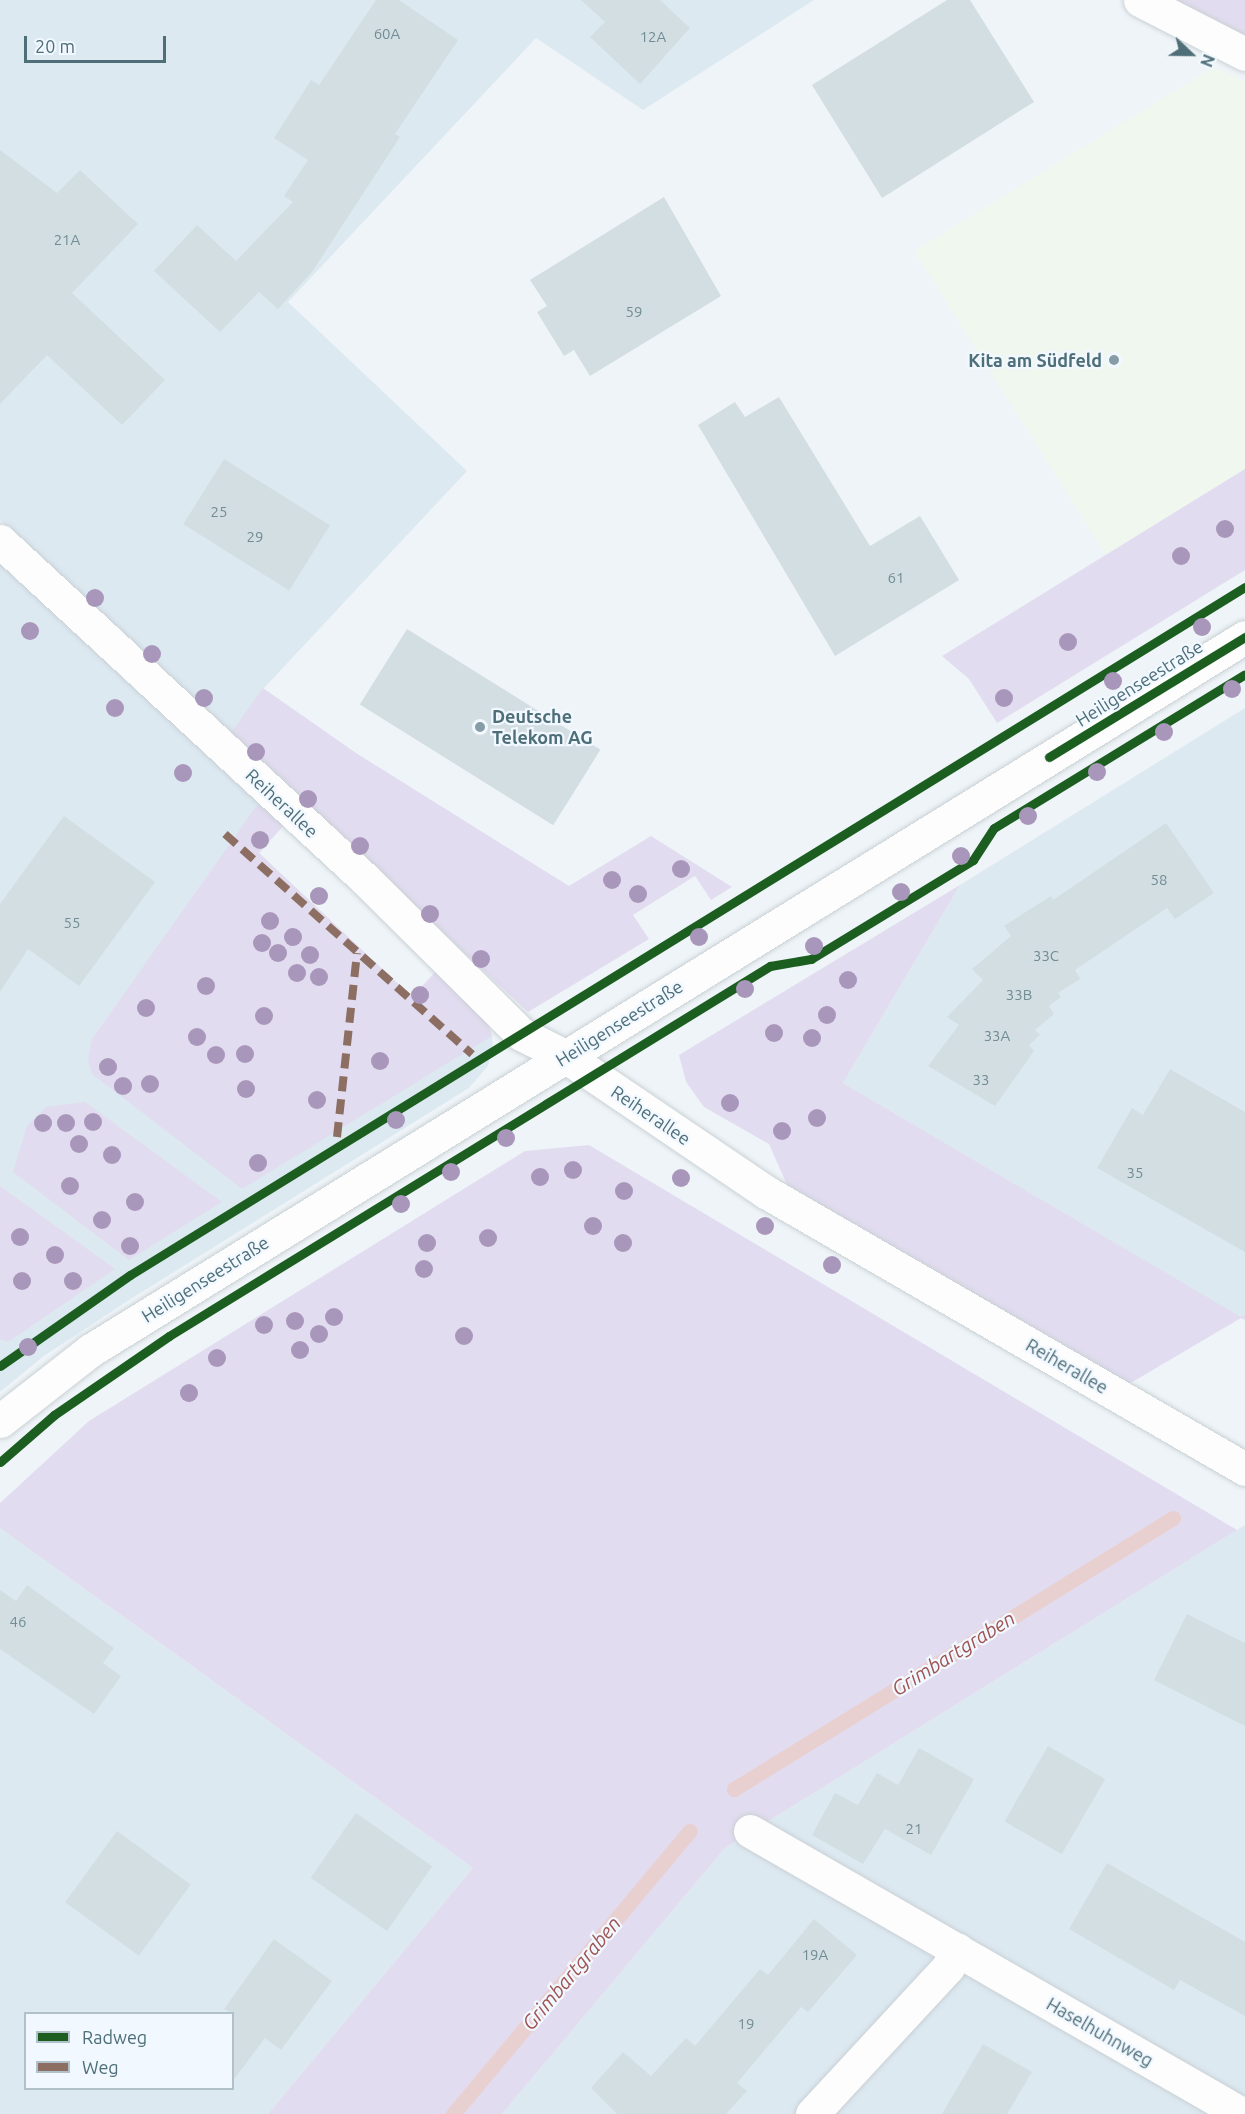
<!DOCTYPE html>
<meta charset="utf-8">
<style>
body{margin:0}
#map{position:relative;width:1245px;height:2114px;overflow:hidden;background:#eff4f8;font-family:Ubuntu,sans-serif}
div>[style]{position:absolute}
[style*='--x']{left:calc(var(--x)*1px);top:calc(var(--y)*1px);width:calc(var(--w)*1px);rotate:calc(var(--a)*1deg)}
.residential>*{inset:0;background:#dde9f1}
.education>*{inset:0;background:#f0f7ef}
.green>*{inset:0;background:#e2dcf0}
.stream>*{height:15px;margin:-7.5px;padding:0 7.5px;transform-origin:7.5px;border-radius:7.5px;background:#e9d0d0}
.building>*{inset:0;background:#d3dee2;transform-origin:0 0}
.roads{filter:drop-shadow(0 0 2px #c9d1d5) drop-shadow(0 0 2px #c9d1d5)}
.minor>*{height:33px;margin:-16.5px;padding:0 16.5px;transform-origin:16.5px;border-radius:16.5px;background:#fdfdfe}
.secondary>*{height:33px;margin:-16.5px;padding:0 16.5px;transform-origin:16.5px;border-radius:16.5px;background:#fdfdfe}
.quiet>*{height:8px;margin-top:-4px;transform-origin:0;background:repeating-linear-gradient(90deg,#8d6e63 0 15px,transparent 0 23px)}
.cycleway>*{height:9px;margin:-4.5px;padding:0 4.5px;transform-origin:4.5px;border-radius:4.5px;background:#1b5e20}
.trees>*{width:18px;height:18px;margin:-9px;border-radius:50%;background:#a997bb}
.dots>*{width:16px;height:16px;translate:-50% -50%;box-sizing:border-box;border:3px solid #f2f8ff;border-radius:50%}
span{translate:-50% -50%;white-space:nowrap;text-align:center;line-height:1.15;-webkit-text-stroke:4.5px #f2f8ff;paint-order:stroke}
.number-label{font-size:15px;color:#728c94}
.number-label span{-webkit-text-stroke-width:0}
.poi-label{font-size:18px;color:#4e6e78;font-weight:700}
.right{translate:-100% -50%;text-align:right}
.left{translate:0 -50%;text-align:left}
.street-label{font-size:18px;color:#4e6e78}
.water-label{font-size:20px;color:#9f5451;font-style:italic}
.legend{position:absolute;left:24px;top:2012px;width:210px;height:78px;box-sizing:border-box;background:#f2f8ff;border:2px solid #b0c1c9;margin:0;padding:8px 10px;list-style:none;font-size:18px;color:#4e6e78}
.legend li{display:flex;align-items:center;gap:12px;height:30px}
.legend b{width:30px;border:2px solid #b0c1c9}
.north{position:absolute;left:1161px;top:24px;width:60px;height:60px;-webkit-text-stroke:4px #f2f8ff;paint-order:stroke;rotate:112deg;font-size:16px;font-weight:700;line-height:24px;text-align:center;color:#4e6e78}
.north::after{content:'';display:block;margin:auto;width:21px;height:27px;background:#4e6e78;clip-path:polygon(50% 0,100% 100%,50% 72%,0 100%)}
.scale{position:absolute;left:24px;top:36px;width:142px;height:27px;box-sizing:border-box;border:3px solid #4e6e78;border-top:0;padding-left:8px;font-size:18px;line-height:21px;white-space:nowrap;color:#4e6e78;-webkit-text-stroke:4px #f2f8ff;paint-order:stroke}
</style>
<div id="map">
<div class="residential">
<div style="clip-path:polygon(0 0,814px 0,643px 110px,536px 38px,288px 302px,467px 471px,264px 688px,230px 734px,0 520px)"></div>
<div style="clip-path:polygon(0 562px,283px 826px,259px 853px,412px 997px,491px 1031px,493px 1046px,488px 1066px,469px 1088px,126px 1302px,44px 1356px,0 1392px)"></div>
<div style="clip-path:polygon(1245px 708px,1245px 1315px,1241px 1318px,843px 1083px,960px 885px)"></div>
<div style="clip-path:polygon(1245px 1525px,1245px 2114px,502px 2114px,725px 1848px)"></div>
<div style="clip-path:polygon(evenodd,0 1528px,473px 1868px,268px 2114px,0 2114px,0 1528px,26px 2014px,232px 2014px,232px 2088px,26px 2088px,26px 2014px)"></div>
</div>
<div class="education">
<div style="clip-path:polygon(1214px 67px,1245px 82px,1245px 469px,1106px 555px,914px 251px)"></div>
</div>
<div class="green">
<div style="clip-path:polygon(1172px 0,1245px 0,1245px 41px)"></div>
<div style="clip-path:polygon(1245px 469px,1245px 570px,997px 723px,969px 679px,942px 656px)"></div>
<div style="clip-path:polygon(263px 688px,356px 753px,569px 886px,651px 836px,732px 887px,711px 900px,695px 876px,633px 915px,649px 939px,528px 1012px,230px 734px)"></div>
<div style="clip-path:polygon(258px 804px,283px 826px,259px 853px,412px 997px,437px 970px,486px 1019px,492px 1036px,242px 1189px,92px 1074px,88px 1060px,92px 1039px)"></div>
<div style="clip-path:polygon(960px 885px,843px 1083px,1241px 1317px,1245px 1315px,1245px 1320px,1241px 1318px,1129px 1384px,787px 1185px,769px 1144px,704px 1107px,686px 1082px,679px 1055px)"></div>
<div style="clip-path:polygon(85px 1102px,222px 1202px,129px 1260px,13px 1172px,27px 1126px,46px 1107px)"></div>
<div style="clip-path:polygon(589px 1145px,1237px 1530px,725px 1848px,502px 2114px,268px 2114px,473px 1868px,0 1528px,0 1503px,89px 1421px,525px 1151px)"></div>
<div style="clip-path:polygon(0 1186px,115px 1269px,8px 1342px,0 1339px)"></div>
</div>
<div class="stream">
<div style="--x:734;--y:1789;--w:516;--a:-31.69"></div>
<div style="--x:453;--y:2114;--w:369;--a:-50.1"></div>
</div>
<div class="building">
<div style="clip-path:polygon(376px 0,399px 0,458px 40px,395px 134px,400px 137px,312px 272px,278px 309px,259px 292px,220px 332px,154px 271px,197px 225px,236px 261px,293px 202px,284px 196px,308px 160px,274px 138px,311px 80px,319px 85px)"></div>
<div style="clip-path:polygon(581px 0,660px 0,690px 28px,640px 84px,590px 37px,605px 22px)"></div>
<div style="clip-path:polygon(947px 0,970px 0,1034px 102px,882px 198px,812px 85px)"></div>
<div style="clip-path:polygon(0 150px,57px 193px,80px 170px,138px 224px,72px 293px,165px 380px,122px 425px,47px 355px,0 404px)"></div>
<div style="clip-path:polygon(664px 197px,721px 296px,590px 376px,574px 350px,564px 356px,537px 312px,547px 306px,530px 280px)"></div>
<div style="clip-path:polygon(779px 397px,870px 546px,920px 516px,959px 580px,835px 656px,698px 425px,735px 402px,745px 417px)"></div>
<div style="left:224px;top:459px;width:125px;height:77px;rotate:32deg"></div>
<div style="left:407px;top:629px;width:228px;height:89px;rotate:32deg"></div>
<div style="clip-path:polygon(64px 816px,155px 882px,79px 986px,28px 949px,0 992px,0 904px)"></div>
<div style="clip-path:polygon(1166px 823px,1214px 893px,1175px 919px,1167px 908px,1075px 970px,1080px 979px,1058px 993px,1061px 997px,1049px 1006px,1054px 1014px,1035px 1030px,1040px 1035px,1029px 1045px,1034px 1051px,995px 1106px,928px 1066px,959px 1025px,947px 1017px,983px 980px,972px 969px,1011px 936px,1004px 926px,1051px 896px,1053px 900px)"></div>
<div style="clip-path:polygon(1170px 1069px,1245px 1112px,1245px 1252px,1097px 1168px,1132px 1108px,1143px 1115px)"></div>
<div style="clip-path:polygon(27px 1585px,114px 1648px,103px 1663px,121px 1676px,94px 1714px,0 1649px,0 1590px,16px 1601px)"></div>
<div style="clip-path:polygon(1187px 1614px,1245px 1643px,1245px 1726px,1154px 1680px)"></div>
<div style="left:1048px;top:1746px;width:66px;height:87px;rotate:30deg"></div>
<div style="clip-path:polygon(919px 1748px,974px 1779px,931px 1855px,885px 1829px,863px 1864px,812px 1835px,835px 1793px,858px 1805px,877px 1773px,898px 1785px)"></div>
<div style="left:356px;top:1813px;width:93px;height:79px;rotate:35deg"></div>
<div style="left:117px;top:1831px;width:91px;height:88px;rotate:36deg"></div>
<div style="clip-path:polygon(1107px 1863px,1245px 1942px,1245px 2016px,1180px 1980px,1174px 1990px,1069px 1929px)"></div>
<div style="clip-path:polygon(814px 1919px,857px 1955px,808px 2012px,801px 2007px,737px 2083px,747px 2091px,726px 2114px,617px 2114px,591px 2088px,623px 2052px,651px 2076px,686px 2038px,695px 2046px,760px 1969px,768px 1975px)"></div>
<div style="clip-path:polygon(274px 1939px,332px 1981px,281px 2050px,265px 2038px,232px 2082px,232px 2013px,224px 2009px)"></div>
<div style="clip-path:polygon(983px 2044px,1032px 2072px,1007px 2114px,942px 2114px)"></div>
</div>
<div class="roads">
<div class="minor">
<div style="--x:1140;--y:0;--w:118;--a:27.2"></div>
<div style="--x:0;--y:541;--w:497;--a:42.8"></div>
<div style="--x:365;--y:879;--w:220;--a:44.8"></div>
<div style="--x:521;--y:1034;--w:49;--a:26.6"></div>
<div style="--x:565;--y:1056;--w:243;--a:34.1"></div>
<div style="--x:766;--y:1192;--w:553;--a:30.04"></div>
<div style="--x:750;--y:1831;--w:568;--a:29.91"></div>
<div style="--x:812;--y:2114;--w:200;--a:-47.2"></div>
<div style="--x:948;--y:1967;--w:20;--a:-60"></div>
</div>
<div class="secondary">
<div style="--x:0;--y:1421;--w:115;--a:-38"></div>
<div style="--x:91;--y:1350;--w:1356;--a:-31.71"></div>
</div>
</div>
<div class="quiet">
<div style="--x:225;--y:834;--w:331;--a:41.7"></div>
<div style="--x:337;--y:1137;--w:185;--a:-83.8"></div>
</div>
<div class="cycleway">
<div style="--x:1049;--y:757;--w:230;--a:-31.5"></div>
<div style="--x:0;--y:1366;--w:159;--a:-35"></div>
<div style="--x:130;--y:1275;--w:1310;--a:-31.68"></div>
<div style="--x:0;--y:1462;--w:72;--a:-41"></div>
<div style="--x:54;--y:1415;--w:140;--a:-34.5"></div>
<div style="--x:169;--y:1336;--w:706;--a:-31.62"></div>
<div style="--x:770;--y:966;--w:42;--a:-9.7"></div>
<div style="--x:811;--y:959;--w:190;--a:-31.4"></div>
<div style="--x:973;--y:860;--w:38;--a:-57"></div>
<div style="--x:994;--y:828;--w:294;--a:-31.5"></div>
</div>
<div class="trees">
<div style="left:1225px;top:529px"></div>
<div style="left:1181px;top:556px"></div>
<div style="left:95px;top:598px"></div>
<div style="left:1202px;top:627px"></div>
<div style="left:30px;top:631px"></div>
<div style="left:1068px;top:642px"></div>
<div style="left:152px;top:654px"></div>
<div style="left:1113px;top:681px"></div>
<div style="left:1232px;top:689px"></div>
<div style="left:204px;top:698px"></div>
<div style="left:1004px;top:698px"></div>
<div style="left:115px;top:708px"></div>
<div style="left:1164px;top:732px"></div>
<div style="left:256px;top:752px"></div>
<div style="left:1097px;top:772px"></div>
<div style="left:183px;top:773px"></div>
<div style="left:308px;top:799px"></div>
<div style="left:1028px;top:816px"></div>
<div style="left:260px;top:840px"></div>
<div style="left:360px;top:846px"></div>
<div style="left:961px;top:856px"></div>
<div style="left:681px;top:869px"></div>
<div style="left:612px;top:880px"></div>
<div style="left:901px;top:892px"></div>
<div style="left:638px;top:894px"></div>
<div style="left:319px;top:896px"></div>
<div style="left:430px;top:914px"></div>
<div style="left:270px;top:921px"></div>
<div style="left:293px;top:937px"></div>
<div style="left:699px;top:937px"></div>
<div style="left:262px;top:943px"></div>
<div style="left:814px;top:946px"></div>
<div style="left:278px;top:953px"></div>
<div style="left:310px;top:955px"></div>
<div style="left:481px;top:959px"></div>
<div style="left:297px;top:973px"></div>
<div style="left:319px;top:977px"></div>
<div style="left:848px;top:980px"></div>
<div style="left:206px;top:986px"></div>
<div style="left:745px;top:989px"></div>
<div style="left:420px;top:995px"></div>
<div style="left:146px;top:1008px"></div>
<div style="left:827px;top:1015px"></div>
<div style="left:264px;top:1016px"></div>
<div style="left:774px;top:1033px"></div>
<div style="left:197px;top:1037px"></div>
<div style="left:812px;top:1038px"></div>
<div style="left:245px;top:1054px"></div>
<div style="left:216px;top:1055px"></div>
<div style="left:380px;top:1061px"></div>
<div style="left:108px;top:1067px"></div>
<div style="left:150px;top:1084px"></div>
<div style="left:123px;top:1086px"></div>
<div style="left:246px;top:1089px"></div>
<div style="left:317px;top:1100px"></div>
<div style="left:730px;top:1103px"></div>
<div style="left:817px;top:1118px"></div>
<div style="left:396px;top:1120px"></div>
<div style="left:93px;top:1122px"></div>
<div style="left:43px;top:1123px"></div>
<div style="left:66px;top:1123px"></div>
<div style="left:782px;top:1131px"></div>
<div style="left:506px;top:1138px"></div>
<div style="left:79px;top:1144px"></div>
<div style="left:112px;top:1155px"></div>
<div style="left:258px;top:1163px"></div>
<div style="left:573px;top:1170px"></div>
<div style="left:451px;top:1172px"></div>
<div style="left:540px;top:1177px"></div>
<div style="left:681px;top:1178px"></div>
<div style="left:70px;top:1186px"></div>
<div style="left:624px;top:1191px"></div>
<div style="left:135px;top:1202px"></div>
<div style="left:401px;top:1204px"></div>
<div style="left:102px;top:1220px"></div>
<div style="left:593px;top:1226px"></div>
<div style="left:765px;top:1226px"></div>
<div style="left:20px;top:1237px"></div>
<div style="left:488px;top:1238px"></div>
<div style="left:427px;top:1243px"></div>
<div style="left:623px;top:1243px"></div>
<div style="left:130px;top:1246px"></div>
<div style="left:55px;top:1255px"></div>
<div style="left:832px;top:1265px"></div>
<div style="left:424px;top:1269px"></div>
<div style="left:22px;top:1281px"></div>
<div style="left:73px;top:1281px"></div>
<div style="left:334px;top:1317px"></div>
<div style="left:295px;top:1321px"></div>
<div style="left:264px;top:1325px"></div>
<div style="left:319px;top:1334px"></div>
<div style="left:464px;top:1336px"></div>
<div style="left:28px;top:1347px"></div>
<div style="left:300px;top:1350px"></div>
<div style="left:217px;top:1358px"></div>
<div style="left:189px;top:1393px"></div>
</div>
<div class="dots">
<div style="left:1114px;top:360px;background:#869da5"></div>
<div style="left:480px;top:727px;background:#869da5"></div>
</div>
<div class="number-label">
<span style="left:387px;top:34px">60A</span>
<span style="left:653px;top:37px">12A</span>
<span style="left:67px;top:240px">21A</span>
<span style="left:634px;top:312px">59</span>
<span style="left:219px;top:512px">25</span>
<span style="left:255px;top:537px">29</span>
<span style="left:896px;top:578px">61</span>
<span style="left:1159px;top:880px">58</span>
<span style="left:72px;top:923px">55</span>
<span style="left:1046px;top:956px">33C</span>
<span style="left:1019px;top:995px">33B</span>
<span style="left:997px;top:1036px">33A</span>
<span style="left:981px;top:1080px">33</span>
<span style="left:1135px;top:1173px">35</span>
<span style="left:18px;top:1622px">46</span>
<span style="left:914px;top:1829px">21</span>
<span style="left:815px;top:1955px">19A</span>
<span style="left:746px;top:2024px">19</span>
</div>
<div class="poi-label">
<span class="right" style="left:1102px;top:360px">Kita am Südfeld</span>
<span class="left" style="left:492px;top:727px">Deutsche<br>Telekom AG</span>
</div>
<div class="street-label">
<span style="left:1139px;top:683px;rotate:-32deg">Heiligenseestraße</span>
<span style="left:282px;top:803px;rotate:43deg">Reiherallee</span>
<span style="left:619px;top:1023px;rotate:-32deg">Heiligenseestraße</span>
<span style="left:651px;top:1115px;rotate:34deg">Reiherallee</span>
<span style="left:205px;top:1279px;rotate:-32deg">Heiligenseestraße</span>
<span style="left:1067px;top:1366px;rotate:30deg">Reiherallee</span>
<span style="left:1100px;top:2032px;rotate:30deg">Haselhuhnweg</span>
</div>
<div class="water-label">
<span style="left:953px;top:1653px;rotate:-32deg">Grimbartgraben</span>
<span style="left:571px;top:1973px;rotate:-50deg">Grimbartgraben</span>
</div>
<ul class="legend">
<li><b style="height:8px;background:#1b5e20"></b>Radweg</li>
<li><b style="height:8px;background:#8d6e63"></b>Weg</li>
</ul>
<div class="north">N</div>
<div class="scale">20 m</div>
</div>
